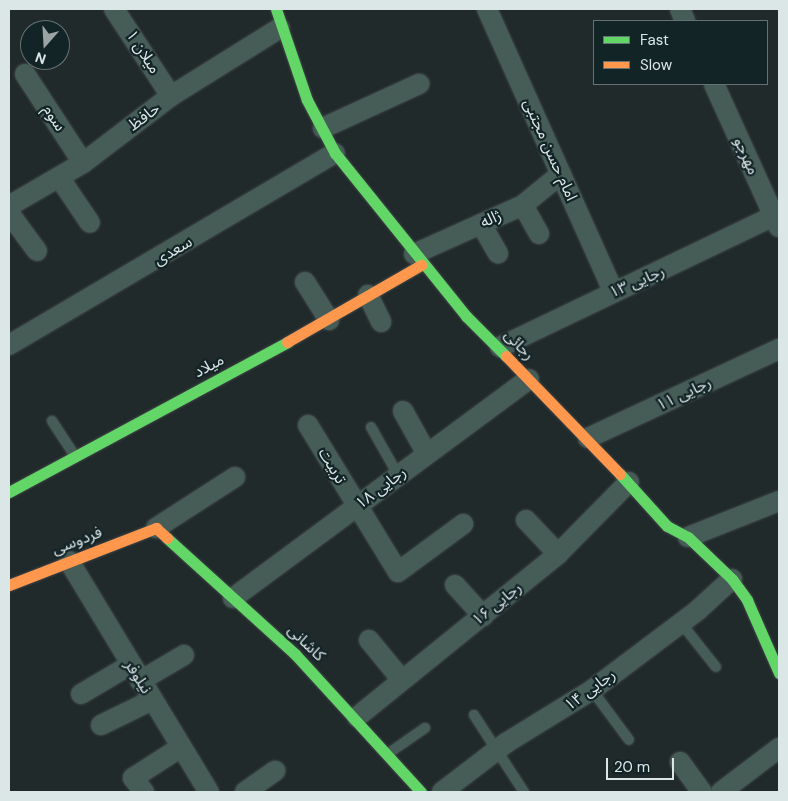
<!DOCTYPE html>
<meta charset="utf-8">
<style>
body{margin:0}
#map{position:relative;width:788px;height:801px;overflow:hidden;background:#212a2b;font-family:"DM Sans","Noto Sans Arabic",sans-serif}
div>[style]{position:absolute}
[style*='--x']{left:calc(var(--x)*1px);top:calc(var(--y)*1px);width:calc(var(--w)*1px);rotate:calc(var(--a)*1deg)}
.roads{filter:drop-shadow(0 0 1px #404748) drop-shadow(0 0 1px #404748)}
.lane>*{height:10px;margin:-5px;padding:0 5px;transform-origin:5px;border-radius:5px;background:#465d57}
.street>*{height:20px;margin:-10px;padding:0 10px;transform-origin:10px;border-radius:10px;background:#465d57}
.fast>*{height:11px;margin:-5.5px;padding:0 5.5px;transform-origin:5.5px;border-radius:5.5px;background:#63d668}
.slow>*{height:11px;margin:-5.5px;padding:0 5.5px;transform-origin:5.5px;border-radius:5.5px;background:#ff974d}
span{translate:-50% -50%;white-space:nowrap;text-align:center;line-height:1.15;-webkit-text-stroke:4.5px #132426;paint-order:stroke}
.street-label{font-size:16px;color:#dbe6e7}
.frame{position:absolute;inset:0;border:10px solid #dbe6e7;pointer-events:none}
.legend{position:absolute;left:593px;top:20px;width:175px;height:65px;box-sizing:border-box;background:#132426;border:1px solid #637273;margin:0;padding:6px 9px;list-style:none;font-size:15px;color:#dbe6e7}
.legend li{display:flex;align-items:center;gap:10px;height:25px}
.legend b{width:25px;border:1px solid #637273}
.north{position:absolute;left:20px;top:20px;width:50px;height:50px;box-sizing:border-box;background:#132426;border:1px solid #637273;border-radius:50%;rotate:199deg;font-size:14px;font-weight:700;line-height:20px;text-align:center;color:#dbe6e7}
.north::after{content:'';display:block;margin:auto;width:18px;height:22px;background:#9aa4a5;clip-path:polygon(50% 0,100% 100%,50% 72%,0 100%)}
.scale{position:absolute;left:606px;top:758px;width:68px;height:22px;box-sizing:border-box;border:2px solid #dbe6e7;border-top:0;padding-left:6px;font-size:15px;line-height:18px;white-space:nowrap;color:#dbe6e7;-webkit-text-stroke:4px #132426;paint-order:stroke}
</style>
<div id="map">
<div class="roads">
<div class="lane">
<div style="--x:52;--y:421;--w:42;--a:56.7"></div>
<div style="--x:371;--y:427;--w:55;--a:60.6"></div>
<div style="--x:681;--y:623;--w:56;--a:51.5"></div>
<div style="--x:592;--y:690;--w:62;--a:53.5"></div>
<div style="--x:474;--y:715;--w:92;--a:57"></div>
<div style="--x:389;--y:753;--w:44;--a:-34.8"></div>
</div>
<div class="street">
<div style="--x:114;--y:9;--w:104;--a:56.8"></div>
<div style="--x:487;--y:9;--w:309;--a:65.9"></div>
<div style="--x:680;--y:9;--w:13;--a:67"></div>
<div style="--x:25;--y:74;--w:106;--a:56.9"></div>
<div style="--x:714;--y:84;--w:157;--a:65.6"></div>
<div style="--x:323;--y:128;--w:106;--a:-24.6"></div>
<div style="--x:59;--y:177;--w:55;--a:56"></div>
<div style="--x:523;--y:205;--w:33;--a:61"></div>
<div style="--x:9;--y:206;--w:86;--a:-30.2"></div>
<div style="--x:83;--y:163;--w:111;--a:-37.3"></div>
<div style="--x:171;--y:96;--w:128;--a:-32"></div>
<div style="--x:9;--y:213;--w:47;--a:53.6"></div>
<div style="--x:481;--y:224;--w:34;--a:60"></div>
<div style="--x:414;--y:254;--w:120;--a:-24.2"></div>
<div style="--x:523;--y:205;--w:49;--a:-39.2"></div>
<div style="--x:305;--y:282;--w:45;--a:57.7"></div>
<div style="--x:368;--y:295;--w:30;--a:64"></div>
<div style="--x:9;--y:345;--w:378;--a:-30.5"></div>
<div style="--x:500;--y:347;--w:304;--a:-25.6"></div>
<div style="--x:403;--y:411;--w:49;--a:60.8"></div>
<div style="--x:308;--y:425;--w:172;--a:58.5"></div>
<div style="--x:398;--y:572;--w:81;--a:-36.4"></div>
<div style="--x:588;--y:438;--w:211;--a:-25"></div>
<div style="--x:526;--y:520;--w:47;--a:46.7"></div>
<div style="--x:156;--y:528;--w:94;--a:-32.8"></div>
<div style="--x:688;--y:537;--w:98;--a:-21.6"></div>
<div style="--x:69;--y:561;--w:270;--a:58.8"></div>
<div style="--x:455;--y:585;--w:42;--a:47.9"></div>
<div style="--x:233;--y:598;--w:368;--a:-36.5"></div>
<div style="--x:369;--y:640;--w:50;--a:50.6"></div>
<div style="--x:140;--y:681;--w:51;--a:-30.6"></div>
<div style="--x:81;--y:694;--w:57;--a:-30.6"></div>
<div style="--x:357;--y:717;--w:259;--a:-39"></div>
<div style="--x:558;--y:554;--w:101;--a:-45.4"></div>
<div style="--x:101;--y:725;--w:57;--a:-26.1"></div>
<div style="--x:680;--y:762;--w:37;--a:54"></div>
<div style="--x:144;--y:792;--w:18;--a:-128"></div>
<div style="--x:133;--y:778;--w:57;--a:-32.9"></div>
<div style="--x:245;--y:792;--w:37;--a:-35"></div>
<div style="--x:442;--y:792;--w:81;--a:-37.4"></div>
<div style="--x:506;--y:743;--w:101;--a:-31.6"></div>
<div style="--x:592;--y:690;--w:133;--a:-37"></div>
<div style="--x:698;--y:610;--w:46;--a:-42.4"></div>
<div style="--x:721;--y:792;--w:73;--a:-37.2"></div>
</div>
<div class="fast">
<div style="--x:276;--y:9;--w:96;--a:71.2"></div>
<div style="--x:307;--y:100;--w:60;--a:62.2"></div>
<div style="--x:335;--y:153;--w:209;--a:51.2"></div>
<div style="--x:466;--y:316;--w:57;--a:45"></div>
<div style="--x:620;--y:474;--w:70;--a:47.9"></div>
<div style="--x:667;--y:526;--w:24;--a:28"></div>
<div style="--x:688;--y:537;--w:61;--a:43.7"></div>
<div style="--x:732;--y:579;--w:26;--a:54"></div>
<div style="--x:747;--y:600;--w:80;--a:66.3"></div>
<div style="--x:9;--y:492;--w:316;--a:-28.3"></div>
<div style="--x:167;--y:538;--w:173;--a:42.2"></div>
<div style="--x:295;--y:654;--w:187;--a:47.6"></div>
</div>
<div class="slow">
<div style="--x:287;--y:342;--w:155;--a:-29.9"></div>
<div style="--x:506;--y:356;--w:164;--a:46"></div>
<div style="--x:9;--y:585;--w:158;--a:-21.2"></div>
<div style="--x:156;--y:528;--w:15;--a:42"></div>
</div>
</div>
<div class="street-label">
<span style="left:143px;top:52px;rotate:57deg">میلان ۱</span>
<span style="left:144px;top:117px;rotate:-37deg">حافظ</span>
<span style="left:54px;top:118px;rotate:57deg">سوم</span>
<span style="left:550px;top:150px;rotate:66deg">امام حسن مجتبی</span>
<span style="left:746px;top:156px;rotate:66deg">مهرجو</span>
<span style="left:491px;top:219px;rotate:-24deg">ژاله</span>
<span style="left:173px;top:251px;rotate:-30deg">سعدی</span>
<span style="left:637px;top:282px;rotate:-23deg">رجایی ۱۳</span>
<span style="left:519px;top:345px;rotate:46deg">رجائی</span>
<span style="left:209px;top:366px;rotate:-28deg">میلاد</span>
<span style="left:684px;top:394px;rotate:-25deg">رجایی ۱۱</span>
<span style="left:332px;top:466px;rotate:59deg">تربیت</span>
<span style="left:381px;top:488px;rotate:-37deg">رجایی ۱۸</span>
<span style="left:77px;top:541px;rotate:-21deg">فردوسی</span>
<span style="left:497px;top:604px;rotate:-39deg">رجایی ۱۶</span>
<span style="left:306px;top:643px;rotate:44deg">کاشانی</span>
<span style="left:138px;top:677px;rotate:58deg">نیلوفر</span>
<span style="left:590px;top:690px;rotate:-36deg">رجایی ۱۴</span>
</div>
<div class="frame"></div>
<ul class="legend">
<li><b style="height:6px;background:#63d668"></b>Fast</li>
<li><b style="height:6px;background:#ff974d"></b>Slow</li>
</ul>
<div class="north">N</div>
<div class="scale">20 m</div>
</div>
